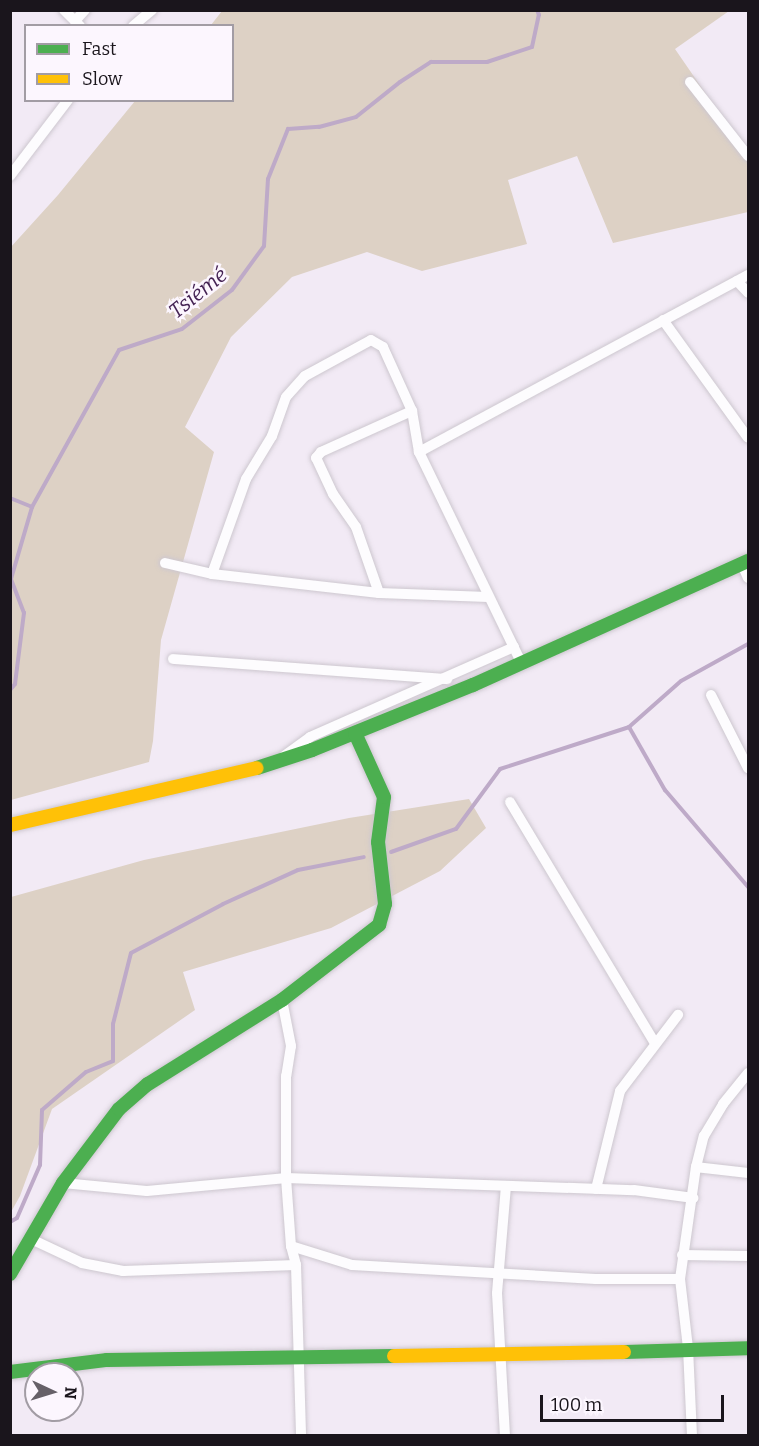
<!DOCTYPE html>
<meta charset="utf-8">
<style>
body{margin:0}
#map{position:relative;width:759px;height:1446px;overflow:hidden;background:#f2eaf5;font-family:Bitter,serif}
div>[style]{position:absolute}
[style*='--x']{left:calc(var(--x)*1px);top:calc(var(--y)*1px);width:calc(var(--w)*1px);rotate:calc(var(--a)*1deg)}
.green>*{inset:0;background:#ddd1c5}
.stream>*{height:4px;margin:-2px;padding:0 2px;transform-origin:2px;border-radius:2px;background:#beaac8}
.roads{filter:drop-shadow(0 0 2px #cdc7cf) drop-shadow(0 0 2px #cdc7cf)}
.street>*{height:10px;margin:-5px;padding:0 5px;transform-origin:5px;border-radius:5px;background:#fdfcfe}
.fast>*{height:14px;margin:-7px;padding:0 7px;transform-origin:7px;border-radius:7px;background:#4caf50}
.slow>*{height:14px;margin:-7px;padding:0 7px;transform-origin:7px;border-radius:7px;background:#ffc107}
span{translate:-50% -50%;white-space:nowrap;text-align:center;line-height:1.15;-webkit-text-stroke:5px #fcf6fe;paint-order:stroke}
.water-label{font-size:21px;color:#452354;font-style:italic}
.frame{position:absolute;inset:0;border:12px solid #1a151c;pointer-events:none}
.legend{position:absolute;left:24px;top:24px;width:210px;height:78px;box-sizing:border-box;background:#fcf6fe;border:2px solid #a29ca4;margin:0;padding:8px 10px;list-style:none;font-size:18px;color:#1a151c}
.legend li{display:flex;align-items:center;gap:12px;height:30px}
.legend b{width:30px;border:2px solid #a29ca4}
.north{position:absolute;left:24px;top:1362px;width:60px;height:60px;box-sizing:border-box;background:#fcf6fe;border:2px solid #a29ca4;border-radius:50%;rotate:94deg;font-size:16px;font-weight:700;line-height:24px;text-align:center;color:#1a151c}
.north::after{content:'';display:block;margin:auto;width:21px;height:27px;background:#666068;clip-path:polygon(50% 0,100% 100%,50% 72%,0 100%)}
.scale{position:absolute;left:540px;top:1395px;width:184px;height:27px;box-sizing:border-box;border:3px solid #1a151c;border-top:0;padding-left:8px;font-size:18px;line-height:21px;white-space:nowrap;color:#1a151c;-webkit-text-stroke:4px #fcf6fe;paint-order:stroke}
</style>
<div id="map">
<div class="green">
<div style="clip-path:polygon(222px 11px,729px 11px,675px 49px,748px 155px,748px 212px,613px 243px,577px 156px,508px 180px,527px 244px,422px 271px,367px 252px,292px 277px,231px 337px,185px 427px,214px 452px,161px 640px,153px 741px,149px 762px,11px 800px,10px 248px,58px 195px,135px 101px,232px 100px,232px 26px,211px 25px)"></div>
<div style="clip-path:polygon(469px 799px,486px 828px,440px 871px,331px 928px,183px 972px,195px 1010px,52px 1109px,20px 1196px,11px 1212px,11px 897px,144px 860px,349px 818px)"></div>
</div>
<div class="stream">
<div style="--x:10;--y:498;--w:24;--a:22"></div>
<div style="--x:10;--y:690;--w:8;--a:-50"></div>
<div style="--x:15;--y:684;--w:72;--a:-82.8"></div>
<div style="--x:24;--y:613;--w:36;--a:-111"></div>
<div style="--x:11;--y:579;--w:75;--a:-73.7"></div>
<div style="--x:32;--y:507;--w:179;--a:-61"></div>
<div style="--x:119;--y:350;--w:66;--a:-18.4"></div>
<div style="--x:182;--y:329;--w:63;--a:-38"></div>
<div style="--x:232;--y:290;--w:54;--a:-54"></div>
<div style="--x:264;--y:246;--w:67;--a:-86.6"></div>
<div style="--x:268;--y:179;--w:54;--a:-68.2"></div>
<div style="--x:288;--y:129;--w:31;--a:-4"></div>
<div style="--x:319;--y:127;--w:38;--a:-15"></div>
<div style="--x:356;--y:117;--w:56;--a:-38.5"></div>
<div style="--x:400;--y:82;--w:37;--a:-33"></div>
<div style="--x:431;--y:62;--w:56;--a:0"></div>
<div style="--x:487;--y:62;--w:47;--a:-18.4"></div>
<div style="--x:532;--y:47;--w:33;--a:-78"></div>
<div style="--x:539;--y:15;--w:5;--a:-112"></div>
<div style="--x:629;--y:727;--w:69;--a:-41.5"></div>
<div style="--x:681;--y:681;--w:77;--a:-28.9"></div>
<div style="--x:391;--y:852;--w:69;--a:-19.5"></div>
<div style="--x:456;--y:829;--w:74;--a:-53.7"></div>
<div style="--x:500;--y:769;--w:136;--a:-18"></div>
<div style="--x:629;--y:727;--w:73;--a:60.3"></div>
<div style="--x:665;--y:790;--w:128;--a:49.4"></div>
<div style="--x:10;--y:1222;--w:8;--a:-30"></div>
<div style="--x:17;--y:1218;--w:58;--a:-66.5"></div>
<div style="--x:40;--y:1165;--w:55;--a:-87.9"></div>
<div style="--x:42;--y:1110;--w:58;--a:-40.8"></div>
<div style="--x:86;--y:1072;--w:29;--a:-22"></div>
<div style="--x:113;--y:1061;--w:37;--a:-90"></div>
<div style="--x:113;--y:1024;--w:73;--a:-75.8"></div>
<div style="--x:131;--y:953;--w:104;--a:-28"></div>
<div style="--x:223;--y:904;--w:82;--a:-24.4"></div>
<div style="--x:298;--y:870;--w:67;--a:-11.1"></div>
</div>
<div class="roads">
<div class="street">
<div style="--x:64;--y:10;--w:23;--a:45"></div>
<div style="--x:75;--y:21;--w:15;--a:-48"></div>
<div style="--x:133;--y:26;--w:25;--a:-40"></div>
<div style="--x:690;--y:82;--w:94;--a:51.9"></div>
<div style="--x:10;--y:176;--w:96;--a:-52.7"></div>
<div style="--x:737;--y:281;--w:16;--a:47"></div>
<div style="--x:663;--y:320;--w:145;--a:54.2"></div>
<div style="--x:419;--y:452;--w:374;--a:-28.3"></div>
<div style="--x:165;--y:563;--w:48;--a:13.2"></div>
<div style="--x:212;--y:574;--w:168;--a:6.5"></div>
<div style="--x:379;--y:593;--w:109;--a:2.1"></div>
<div style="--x:742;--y:564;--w:15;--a:67"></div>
<div style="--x:212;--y:574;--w:101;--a:-70.3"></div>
<div style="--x:246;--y:479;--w:50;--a:-58.8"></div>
<div style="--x:272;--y:436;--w:41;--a:-70.3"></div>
<div style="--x:286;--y:397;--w:28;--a:-48"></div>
<div style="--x:305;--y:376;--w:75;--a:-28.6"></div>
<div style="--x:371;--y:340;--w:14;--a:30"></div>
<div style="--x:383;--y:347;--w:70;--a:65.6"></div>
<div style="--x:412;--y:411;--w:42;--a:80.3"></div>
<div style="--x:419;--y:452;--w:233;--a:64.1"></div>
<div style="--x:379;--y:593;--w:70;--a:-109.2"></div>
<div style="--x:356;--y:527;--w:40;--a:-124.9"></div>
<div style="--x:333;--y:494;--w:40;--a:-115"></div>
<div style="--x:316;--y:458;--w:8;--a:-50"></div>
<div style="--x:321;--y:452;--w:100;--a:-24.3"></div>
<div style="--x:173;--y:659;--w:275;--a:4.2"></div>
<div style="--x:711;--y:695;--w:82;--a:63.1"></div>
<div style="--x:284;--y:756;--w:32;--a:-36"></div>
<div style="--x:310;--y:737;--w:223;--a:-23.8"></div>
<div style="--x:510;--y:802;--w:281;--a:59"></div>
<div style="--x:282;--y:1000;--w:47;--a:78.9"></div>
<div style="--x:291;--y:1046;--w:30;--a:99"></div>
<div style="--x:286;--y:1076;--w:102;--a:90"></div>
<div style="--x:286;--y:1178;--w:68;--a:85.8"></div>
<div style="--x:291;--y:1246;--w:20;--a:75"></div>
<div style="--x:296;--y:1265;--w:171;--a:88.3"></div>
<div style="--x:696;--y:1167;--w:52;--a:6.6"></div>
<div style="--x:63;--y:1183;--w:84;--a:5.4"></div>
<div style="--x:147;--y:1191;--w:140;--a:-5.3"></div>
<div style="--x:286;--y:1178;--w:348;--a:2"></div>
<div style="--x:634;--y:1190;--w:60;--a:7.7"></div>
<div style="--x:596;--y:1189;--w:101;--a:-76.2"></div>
<div style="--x:620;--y:1091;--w:96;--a:-52.7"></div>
<div style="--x:31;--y:1239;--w:56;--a:25.2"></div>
<div style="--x:82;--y:1263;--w:42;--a:11"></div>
<div style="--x:123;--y:1271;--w:173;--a:-2"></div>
<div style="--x:291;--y:1246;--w:64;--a:17.3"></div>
<div style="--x:352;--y:1265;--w:244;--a:3.3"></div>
<div style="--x:596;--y:1279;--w:84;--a:0"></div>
<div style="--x:682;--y:1255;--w:66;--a:0.9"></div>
<div style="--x:505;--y:1436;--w:143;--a:-93.2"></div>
<div style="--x:497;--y:1293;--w:107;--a:-85.2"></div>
<div style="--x:692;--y:1436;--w:88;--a:-92.6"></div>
<div style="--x:688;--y:1348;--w:69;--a:-96.6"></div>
<div style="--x:680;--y:1279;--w:113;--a:-81.9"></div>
<div style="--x:696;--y:1167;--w:32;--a:-76"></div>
<div style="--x:704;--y:1136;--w:37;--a:-59"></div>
<div style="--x:723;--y:1104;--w:40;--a:-51"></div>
</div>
<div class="fast">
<div style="--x:257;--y:768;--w:58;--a:-18.1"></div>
<div style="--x:312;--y:750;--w:174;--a:-22"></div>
<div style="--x:473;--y:685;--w:302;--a:-24.3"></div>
<div style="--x:10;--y:1274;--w:105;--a:-59.8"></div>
<div style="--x:63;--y:1183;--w:93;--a:-52.9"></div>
<div style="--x:119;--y:1109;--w:38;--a:-41"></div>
<div style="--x:148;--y:1084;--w:158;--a:-32.1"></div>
<div style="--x:282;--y:1000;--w:123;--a:-37.7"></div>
<div style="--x:379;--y:925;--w:22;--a:-74"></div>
<div style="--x:385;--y:904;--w:62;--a:-96.4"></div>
<div style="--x:378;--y:842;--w:45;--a:-82.4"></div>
<div style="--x:384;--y:797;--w:70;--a:-114.4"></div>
<div style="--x:624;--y:1352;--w:124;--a:-1.8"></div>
<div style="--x:10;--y:1372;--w:98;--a:-7.1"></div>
<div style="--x:107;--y:1360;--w:287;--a:-0.8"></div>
</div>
<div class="slow">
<div style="--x:10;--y:825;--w:253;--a:-13"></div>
<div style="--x:394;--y:1356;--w:230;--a:-1"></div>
</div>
</div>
<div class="water-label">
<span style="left:198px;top:293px;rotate:-39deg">Tsiémé</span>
</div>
<div class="frame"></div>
<ul class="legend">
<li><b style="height:8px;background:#4caf50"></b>Fast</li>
<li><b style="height:8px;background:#ffc107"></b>Slow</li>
</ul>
<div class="north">N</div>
<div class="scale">100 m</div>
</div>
